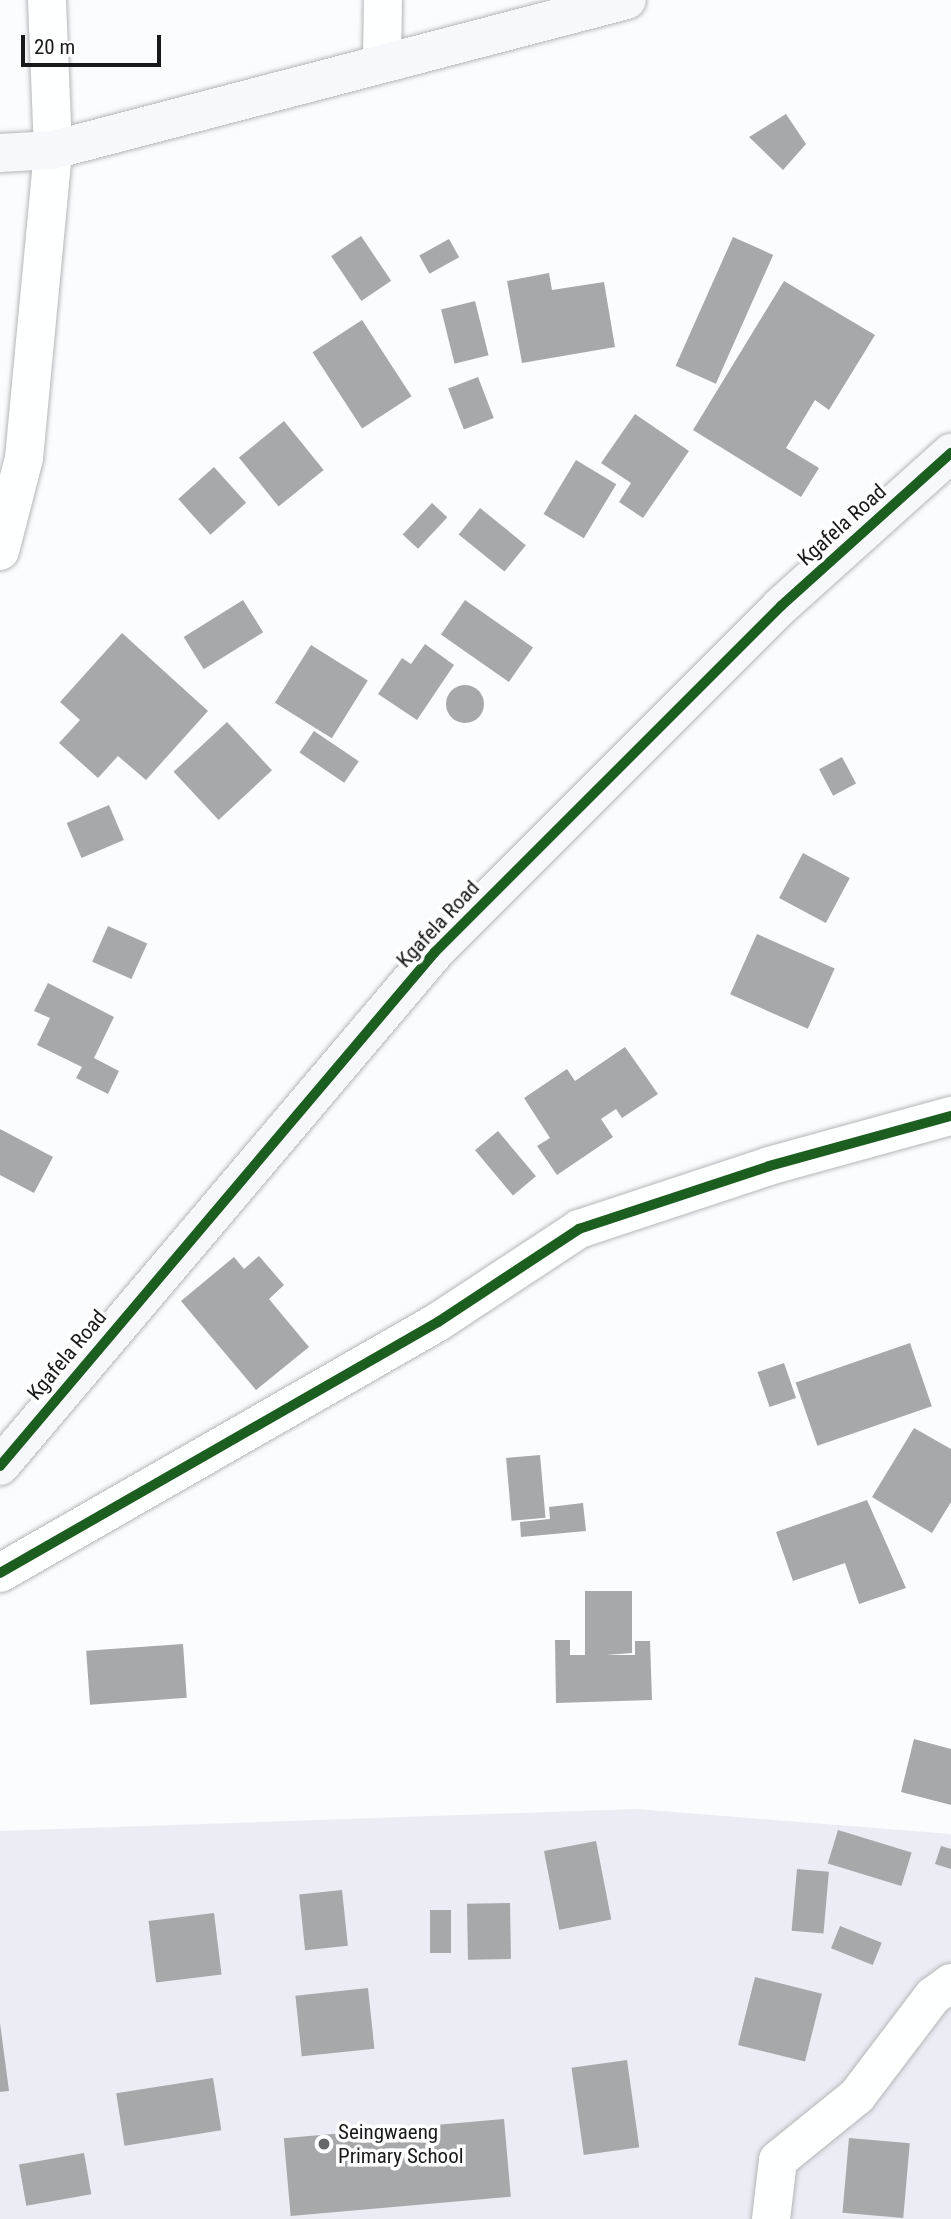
<!DOCTYPE html>
<style>
body{margin:0}
#map{position:relative;width:951px;height:2219px;overflow:hidden;background:#fbfcfe;font-family:"Roboto Condensed",sans-serif}
div>[style]{position:absolute}
[style*='--x']{left:calc(var(--x)*1px);top:calc(var(--y)*1px);width:calc(var(--w)*1px);rotate:calc(var(--a)*1deg)}
.built>*{inset:0;background:#ebecf4}
.building>*{inset:0;background:#a7a8aa;transform-origin:0 0}
.round{border-radius:50%}
.roads{filter:drop-shadow(0 0 2px #b6b6b8) drop-shadow(0 0 2px #b6b6b8)}
.street>*{height:38px;margin:-19px;padding:0 19px;transform-origin:19px;border-radius:19px;background:#feffff}
.secondary>*{height:38px;margin:-19px;padding:0 19px;transform-origin:19px;border-radius:19px;background:#f7f8fb}
.cycleway>*{height:10px;margin:-5px;padding:0 5px;transform-origin:5px;border-radius:5px;background:#1b5e20}
.dots>*{width:19px;height:19px;translate:-50% -50%;box-sizing:border-box;border:4px solid #fff;border-radius:50%}
span{translate:-50% -50%;white-space:nowrap;text-align:center;line-height:1.15;-webkit-text-stroke:7px #fff;paint-order:stroke}
.street-label{font-size:21px;color:#18191a}
.poi-label{font-size:21px;color:#18191a}
.left{translate:0 -50%;text-align:left}
.scale{position:absolute;left:21px;top:35px;width:140px;height:32px;box-sizing:border-box;border:4px solid #18191a;border-top:0;padding-left:9px;font-size:21px;line-height:24px;white-space:nowrap;color:#18191a;-webkit-text-stroke:5px #fff;paint-order:stroke}
</style>
<div id="map">
<div class="built">
<div style="clip-path:polygon(636px 1809px,951px 1834px,951px 2219px,0 2219px,0 1831px)"></div>
</div>
<div class="building">
<div style="clip-path:polygon(786px 114px,806px 144px,783px 170px,749px 137px)"></div>
<div style="left:361px;top:236px;width:54px;height:36px;rotate:56deg"></div>
<div style="left:733px;top:237px;width:44px;height:141px;rotate:24deg"></div>
<div style="left:449px;top:239px;width:21px;height:34px;rotate:61deg"></div>
<div style="clip-path:polygon(549px 273px,552px 290px,604px 282px,615px 347px,522px 363px,507px 281px)"></div>
<div style="clip-path:polygon(784px 281px,875px 335px,829px 410px,815px 400px,786px 448px,819px 468px,801px 497px,693px 430px)"></div>
<div style="left:475px;top:301px;width:56px;height:35px;rotate:76deg"></div>
<div style="left:362px;top:320px;width:91px;height:59px;rotate:57deg"></div>
<div style="left:478px;top:377px;width:44px;height:32px;rotate:69deg"></div>
<div style="clip-path:polygon(635px 414px,689px 451px,643px 518px,619px 502px,631px 483px,601px 463px)"></div>
<div style="left:284px;top:421px;width:63px;height:58px;rotate:51deg"></div>
<div style="left:576px;top:460px;width:47px;height:63px;rotate:31deg"></div>
<div style="left:214px;top:467px;width:48px;height:48px;rotate:48deg"></div>
<div style="left:432px;top:503px;width:21px;height:43px;rotate:43deg"></div>
<div style="left:480px;top:508px;width:59px;height:34px;rotate:39deg"></div>
<div style="left:243px;top:600px;width:38px;height:70px;rotate:58deg"></div>
<div style="left:465px;top:600px;width:83px;height:42px;rotate:35deg"></div>
<div style="clip-path:polygon(122px 633px,208px 711px,146px 780px,118px 756px,98px 778px,59px 743px,80px 720px,60px 702px)"></div>
<div style="clip-path:polygon(425px 644px,454px 665px,417px 720px,378px 694px,402px 658px,411px 664px)"></div>
<div style="left:311px;top:645px;width:67px;height:68px;rotate:32deg"></div>
<div class="round" style="left:446px;top:685px;width:38px;height:38px"></div>
<div style="left:227px;top:722px;width:66px;height:73px;rotate:47deg"></div>
<div style="left:314px;top:731px;width:54px;height:26px;rotate:34deg"></div>
<div style="left:842px;top:757px;width:30px;height:26px;rotate:62deg"></div>
<div style="left:109px;top:805px;width:38px;height:46px;rotate:67deg"></div>
<div style="left:803px;top:853px;width:53px;height:51px;rotate:28deg"></div>
<div style="left:108px;top:926px;width:43px;height:39px;rotate:24deg"></div>
<div style="left:757px;top:934px;width:85px;height:66px;rotate:24deg"></div>
<div style="clip-path:polygon(48px 983px,114px 1017px,94px 1058px,119px 1071px,108px 1094px,76px 1078px,82px 1067px,37px 1045px,50px 1018px,34px 1011px)"></div>
<div style="clip-path:polygon(625px 1047px,658px 1094px,622px 1118px,616px 1109px,601px 1119px,613px 1137px,557px 1175px,537px 1146px,550px 1138px,524px 1098px,567px 1069px,575px 1081px)"></div>
<div style="clip-path:polygon(0 1129px,53px 1157px,34px 1193px,0 1175px)"></div>
<div style="left:498px;top:1131px;width:59px;height:30px;rotate:50deg"></div>
<div style="clip-path:polygon(259px 1256px,284px 1285px,269px 1299px,309px 1347px,256px 1390px,181px 1301px,234px 1257px,244px 1269px)"></div>
<div style="left:910px;top:1343px;width:67px;height:121px;rotate:71deg"></div>
<div style="left:784px;top:1363px;width:37px;height:28px;rotate:71deg"></div>
<div style="clip-path:polygon(914px 1428px,951px 1449px,951px 1502px,932px 1533px,872px 1497px)"></div>
<div style="left:540px;top:1455px;width:63px;height:34px;rotate:85deg"></div>
<div style="clip-path:polygon(867px 1500px,906px 1588px,859px 1604px,845px 1563px,793px 1581px,776px 1532px)"></div>
<div style="clip-path:polygon(583px 1503px,586px 1531px,521px 1537px,520px 1522px,550px 1519px,549px 1507px)"></div>
<div style="clip-path:polygon(585px 1591px,632px 1591px,632px 1653px,606px 1655px,635px 1655px,635px 1641px,650px 1641px,652px 1700px,556px 1703px,555px 1640px,570px 1640px,570px 1655px,585px 1655px)"></div>
<div style="left:183px;top:1644px;width:54px;height:97px;rotate:86deg"></div>
<div style="clip-path:polygon(914px 1739px,951px 1749px,951px 1805px,901px 1792px)"></div>
<div style="left:838px;top:1830px;width:77px;height:35px;rotate:17deg"></div>
<div style="left:596px;top:1841px;width:80px;height:53px;rotate:79deg"></div>
<div style="clip-path:polygon(941px 1846px,951px 1849px,951px 1869px,935px 1864px)"></div>
<div style="left:797px;top:1869px;width:32px;height:62px;rotate:5deg"></div>
<div style="left:342px;top:1890px;width:56px;height:43px;rotate:84deg"></div>
<div style="left:510px;top:1903px;width:56px;height:43px;rotate:89deg"></div>
<div style="left:430px;top:1910px;width:21px;height:43px"></div>
<div style="left:214px;top:1913px;width:62px;height:66px;rotate:83deg"></div>
<div style="left:840px;top:1926px;width:45px;height:24px;rotate:22deg"></div>
<div style="left:755px;top:1977px;width:69px;height:70px;rotate:14deg"></div>
<div style="left:368px;top:1988px;width:61px;height:73px;rotate:84deg"></div>
<div style="clip-path:polygon(0 2023px,9px 2091px,0 2092px)"></div>
<div style="left:627px;top:2060px;width:88px;height:56px;rotate:82deg"></div>
<div style="left:213px;top:2078px;width:53px;height:98px;rotate:81deg"></div>
<div style="left:504px;top:2119px;width:78px;height:221px;rotate:85deg"></div>
<div style="left:849px;top:2138px;width:61px;height:75px;rotate:5deg"></div>
<div style="left:84px;top:2153px;width:42px;height:66px;rotate:80deg"></div>
</div>
<div class="roads">
<div class="street">
<div style="--x:382;--y:61;--w:61;--a:-89.1"></div>
<div style="--x:0;--y:551;--w:96;--a:-75.5"></div>
<div style="--x:24;--y:458;--w:309;--a:-84.6"></div>
<div style="--x:53;--y:150;--w:150;--a:-92.3"></div>
<div style="--x:0;--y:1573;--w:505;--a:-29.82"></div>
<div style="--x:438;--y:1322;--w:169;--a:-33.4"></div>
<div style="--x:579;--y:1229;--w:200;--a:-18.3"></div>
<div style="--x:769;--y:1166;--w:189;--a:-15.4"></div>
<div style="--x:771;--y:2219;--w:59;--a:-83.2"></div>
<div style="--x:778;--y:2160;--w:102;--a:-39"></div>
<div style="--x:857;--y:2096;--w:126;--a:-52.8"></div>
<div style="--x:933;--y:1996;--w:22;--a:-36"></div>
</div>
<div class="secondary">
<div style="--x:0;--y:153;--w:53;--a:-3.2"></div>
<div style="--x:53;--y:150;--w:593;--a:-14.65"></div>
<div style="--x:0;--y:1466;--w:673;--a:-49.76"></div>
<div style="--x:435;--y:952;--w:489;--a:-45"></div>
<div style="--x:781;--y:606;--w:229;--a:-42"></div>
</div>
</div>
<div class="cycleway">
<div style="--x:0;--y:1466;--w:673;--a:-49.76"></div>
<div style="--x:435;--y:952;--w:489;--a:-45"></div>
<div style="--x:781;--y:606;--w:229;--a:-42"></div>
<div style="--x:0;--y:1573;--w:505;--a:-29.82"></div>
<div style="--x:438;--y:1322;--w:169;--a:-33.4"></div>
<div style="--x:579;--y:1229;--w:200;--a:-18.3"></div>
<div style="--x:769;--y:1166;--w:189;--a:-15.4"></div>
</div>
<div class="dots">
<div style="left:324px;top:2144px;background:#67686a"></div>
</div>
<div class="street-label">
<span style="left:842px;top:525px;rotate:-42deg">Kgafela Road</span>
<span style="left:438px;top:924px;rotate:-47deg">Kgafela Road</span>
<span style="left:67px;top:1355px;rotate:-50deg">Kgafela Road</span>
</div>
<div class="poi-label">
<span class="left" style="left:338px;top:2144px">Seingwaeng<br>Primary School</span>
</div>
<div class="scale">20 m</div>
</div>
